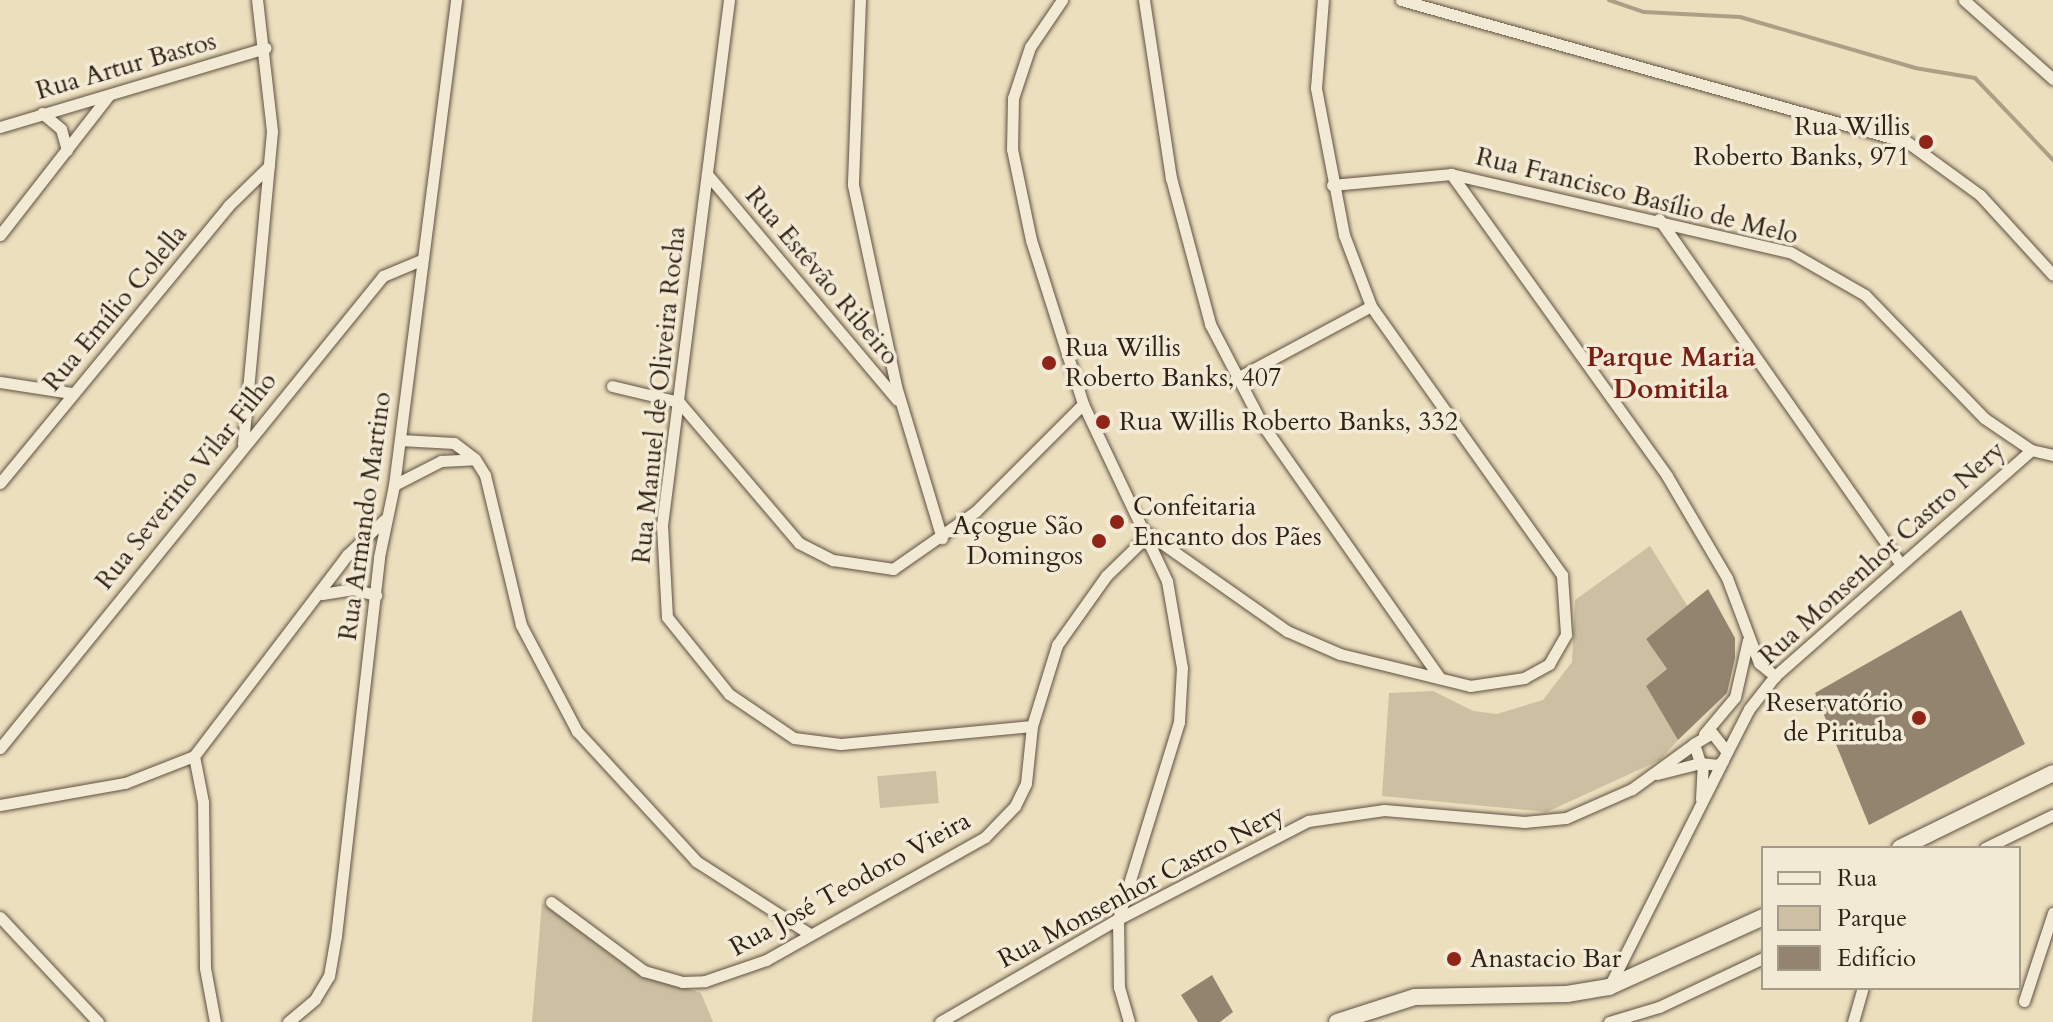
<!DOCTYPE html>
<meta charset="utf-8">
<style>
body{margin:0}
#map{position:relative;width:2053px;height:1022px;overflow:hidden;background:#ecdfbe;font-family:Cardo,serif}
div>[style]{position:absolute}
[style*='--x']{left:calc(var(--x)*1px);top:calc(var(--y)*1px);width:calc(var(--w)*1px);rotate:calc(var(--a)*1deg)}
.green>*{inset:0;background:#ccbfa2;transform-origin:0 0}
.stream>*{height:4px;margin:-2px;padding:0 2px;transform-origin:2px;border-radius:2px;background:#ac9f85}
.building>*{inset:0;background:#92846e}
.roads{filter:drop-shadow(0 0 2px #5f5141) drop-shadow(0 0 2px #5f5141)}
.minor>*{height:11px;margin:-5.5px;padding:0 5.5px;transform-origin:5.5px;border-radius:5.5px;background:#f3ead5}
.secondary>*{height:16px;margin:-8px;padding:0 8px;transform-origin:8px;border-radius:8px;background:#f3ead5}
.dots>*{width:22px;height:22px;translate:-50% -50%;box-sizing:border-box;border:4px solid #f3ead5;border-radius:50%}
span{translate:-50% -50%;white-space:nowrap;text-align:center;line-height:1.15;-webkit-text-stroke:7px #f3ead5;paint-order:stroke}
.street-label{font-size:26px;color:#302217}
.poi-label{font-size:26px;color:#302217}
.right{translate:-100% -50%;text-align:right}
.left{translate:0 -50%;text-align:left}
.neighbourhood-label{font-size:28px;color:#7a1f14;font-weight:700}
.legend{position:absolute;left:1761px;top:846px;width:260px;height:144px;box-sizing:border-box;background:#f3ead5;border:2px solid #a59a89;margin:0;padding:10px 14px;list-style:none;font-size:24px;color:#302217}
.legend li{display:flex;align-items:center;gap:16px;height:40px}
.legend b{width:40px;border:2px solid #a59a89}
</style>
<div id="map">
<div class="green">
<div style="clip-path:polygon(1650px 546px,1688px 607px,1646px 639px,1667px 669px,1646px 686px,1678px 740px,1660px 760px,1547px 812px,1382px 796px,1389px 693px,1433px 691px,1473px 711px,1497px 714px,1543px 700px,1572px 662px,1575px 600px)"></div>
<div style="left:936px;top:771px;width:32px;height:59px;rotate:85deg"></div>
<div style="clip-path:polygon(542px 903px,633px 971px,701px 993px,713px 1022px,532px 1022px)"></div>
</div>
<div class="stream">
<div style="--x:1609;--y:0;--w:37;--a:19"></div>
<div style="--x:1644;--y:12;--w:96;--a:3"></div>
<div style="--x:1740;--y:17;--w:182;--a:16.2"></div>
<div style="--x:1915;--y:68;--w:61;--a:9.5"></div>
<div style="--x:1975;--y:78;--w:113;--a:46.4"></div>
</div>
<div class="building">
<div style="clip-path:polygon(1708px 589px,1735px 638px,1735px 658px,1727px 693px,1678px 740px,1646px 686px,1667px 669px,1646px 639px)"></div>
<div style="clip-path:polygon(1961px 610px,2025px 744px,1869px 825px,1815px 693px)"></div>
<div style="clip-path:polygon(1212px 975px,1233px 1012px,1220px 1022px,1198px 1022px,1181px 995px)"></div>
</div>
<div class="roads">
<div class="minor">
<div style="--x:729;--y:0;--w:529;--a:97.27"></div>
<div style="--x:662;--y:525;--w:92;--a:86.9"></div>
<div style="--x:667;--y:617;--w:99;--a:51.2"></div>
<div style="--x:729;--y:694;--w:78;--a:34.1"></div>
<div style="--x:794;--y:738;--w:47;--a:7.3"></div>
<div style="--x:841;--y:744;--w:192;--a:-5.4"></div>
<div style="--x:860;--y:0;--w:185;--a:92.2"></div>
<div style="--x:853;--y:185;--w:206;--a:77.9"></div>
<div style="--x:896;--y:386;--w:159;--a:73.2"></div>
<div style="--x:1062;--y:0;--w:57;--a:124.2"></div>
<div style="--x:1030;--y:47;--w:54;--a:108.4"></div>
<div style="--x:1013;--y:98;--w:51;--a:91.1"></div>
<div style="--x:1012;--y:149;--w:93;--a:78.2"></div>
<div style="--x:1031;--y:240;--w:172;--a:72.4"></div>
<div style="--x:1083;--y:404;--w:196;--a:64.6"></div>
<div style="--x:1167;--y:581;--w:88;--a:80.2"></div>
<div style="--x:1182;--y:668;--w:54;--a:93.2"></div>
<div style="--x:1179;--y:722;--w:206;--a:107.2"></div>
<div style="--x:1118;--y:919;--w:68;--a:89.2"></div>
<div style="--x:1119;--y:987;--w:36;--a:74"></div>
<div style="--x:1144;--y:0;--w:180;--a:81.4"></div>
<div style="--x:1171;--y:178;--w:151;--a:75"></div>
<div style="--x:1210;--y:324;--w:113;--a:62.5"></div>
<div style="--x:1262;--y:424;--w:310;--a:55"></div>
<div style="--x:1401;--y:0;--w:526;--a:15.68"></div>
<div style="--x:1907;--y:142;--w:90;--a:36"></div>
<div style="--x:1980;--y:195;--w:108;--a:47.6"></div>
<div style="--x:1964;--y:0;--w:119;--a:41.6"></div>
<div style="--x:42;--y:113;--w:25;--a:40"></div>
<div style="--x:61;--y:129;--w:22;--a:74"></div>
<div style="--x:0;--y:127;--w:277;--a:-16.6"></div>
<div style="--x:707;--y:174;--w:295;--a:49.9"></div>
<div style="--x:1451;--y:174;--w:371;--a:54.4"></div>
<div style="--x:1667;--y:476;--w:118;--a:59.5"></div>
<div style="--x:1727;--y:578;--w:91;--a:69.4"></div>
<div style="--x:1759;--y:663;--w:21;--a:39"></div>
<div style="--x:1332;--y:185;--w:120;--a:-5.3"></div>
<div style="--x:1451;--y:174;--w:348;--a:13"></div>
<div style="--x:1790;--y:252;--w:86;--a:29.8"></div>
<div style="--x:1865;--y:295;--w:171;--a:45.9"></div>
<div style="--x:1984;--y:418;--w:57;--a:34.2"></div>
<div style="--x:2031;--y:450;--w:23;--a:13"></div>
<div style="--x:1659;--y:219;--w:420;--a:55"></div>
<div style="--x:0;--y:235;--w:177;--a:-52.1"></div>
<div style="--x:1235;--y:379;--w:154;--a:-28.2"></div>
<div style="--x:0;--y:382;--w:72;--a:8.8"></div>
<div style="--x:612;--y:386;--w:69;--a:13.4"></div>
<div style="--x:679;--y:402;--w:185;--a:49.6"></div>
<div style="--x:799;--y:543;--w:38;--a:27"></div>
<div style="--x:833;--y:560;--w:61;--a:8.5"></div>
<div style="--x:893;--y:569;--w:101;--a:-34.9"></div>
<div style="--x:976;--y:511;--w:151;--a:-45"></div>
<div style="--x:400;--y:440;--w:54;--a:3.2"></div>
<div style="--x:454;--y:443;--w:26;--a:37"></div>
<div style="--x:475;--y:459;--w:19;--a:58"></div>
<div style="--x:485;--y:475;--w:154;--a:76.5"></div>
<div style="--x:521;--y:625;--w:120;--a:62.2"></div>
<div style="--x:577;--y:731;--w:176;--a:47.5"></div>
<div style="--x:696;--y:861;--w:133;--a:32.7"></div>
<div style="--x:243;--y:444;--w:314;--a:-84.7"></div>
<div style="--x:272;--y:131;--w:132;--a:-96.5"></div>
<div style="--x:0;--y:483;--w:359;--a:-50.5"></div>
<div style="--x:228;--y:206;--w:57;--a:-44.3"></div>
<div style="--x:394;--y:485;--w:53;--a:-27.1"></div>
<div style="--x:441;--y:461;--w:34;--a:-3"></div>
<div style="--x:1149;--y:534;--w:169;--a:35.1"></div>
<div style="--x:1287;--y:631;--w:58;--a:23.5"></div>
<div style="--x:1340;--y:654;--w:134;--a:13.8"></div>
<div style="--x:1470;--y:686;--w:55;--a:-8.4"></div>
<div style="--x:1524;--y:678;--w:29;--a:-29"></div>
<div style="--x:1549;--y:664;--w:34;--a:-60"></div>
<div style="--x:1566;--y:634;--w:59;--a:-93.9"></div>
<div style="--x:1562;--y:575;--w:330;--a:-125.4"></div>
<div style="--x:1371;--y:306;--w:76;--a:-110.8"></div>
<div style="--x:1344;--y:235;--w:150;--a:-100.8"></div>
<div style="--x:1316;--y:88;--w:88;--a:-85.5"></div>
<div style="--x:322;--y:594;--w:30;--a:-9"></div>
<div style="--x:352;--y:589;--w:25;--a:14"></div>
<div style="--x:1704;--y:734;--w:48;--a:-50"></div>
<div style="--x:1735;--y:697;--w:58;--a:-77.2"></div>
<div style="--x:0;--y:748;--w:608;--a:-50.94"></div>
<div style="--x:383;--y:276;--w:41;--a:-22.8"></div>
<div style="--x:1727;--y:752;--w:24;--a:-128"></div>
<div style="--x:1712;--y:733;--w:21;--a:149"></div>
<div style="--x:1694;--y:744;--w:20;--a:72"></div>
<div style="--x:1700;--y:763;--w:18;--a:6"></div>
<div style="--x:1718;--y:765;--w:7;--a:-45"></div>
<div style="--x:1723;--y:760;--w:57;--a:-63"></div>
<div style="--x:1749;--y:709;--w:42;--a:-51.8"></div>
<div style="--x:1775;--y:676;--w:341;--a:-41.4"></div>
<div style="--x:194;--y:756;--w:47;--a:78.9"></div>
<div style="--x:203;--y:802;--w:166;--a:89.3"></div>
<div style="--x:205;--y:968;--w:55;--a:79.5"></div>
<div style="--x:1657;--y:774;--w:44;--a:-14.3"></div>
<div style="--x:1701;--y:799;--w:33;--a:-87"></div>
<div style="--x:0;--y:805;--w:127;--a:-10"></div>
<div style="--x:125;--y:783;--w:74;--a:-21.4"></div>
<div style="--x:194;--y:756;--w:253;--a:-52.7"></div>
<div style="--x:347;--y:555;--w:51;--a:-43.4"></div>
<div style="--x:1985;--y:848;--w:76;--a:-25.9"></div>
<div style="--x:551;--y:902;--w:116;--a:36.6"></div>
<div style="--x:644;--y:971;--w:40;--a:16"></div>
<div style="--x:682;--y:982;--w:23;--a:-2"></div>
<div style="--x:705;--y:981;--w:65;--a:-19"></div>
<div style="--x:766;--y:960;--w:251;--a:-29.3"></div>
<div style="--x:985;--y:837;--w:43;--a:-45.9"></div>
<div style="--x:1015;--y:806;--w:25;--a:-64"></div>
<div style="--x:1026;--y:783;--w:57;--a:-84"></div>
<div style="--x:1032;--y:726;--w:85;--a:-72.8"></div>
<div style="--x:1057;--y:645;--w:85;--a:-54.6"></div>
<div style="--x:1106;--y:576;--w:60;--a:-44.3"></div>
<div style="--x:0;--y:917;--w:144;--a:47"></div>
<div style="--x:1609;--y:987;--w:254;--a:-63.3"></div>
<div style="--x:2024;--y:1001;--w:93;--a:-71.8"></div>
<div style="--x:288;--y:1022;--w:35;--a:-40"></div>
<div style="--x:315;--y:999;--w:27;--a:-59"></div>
<div style="--x:329;--y:976;--w:41;--a:-80.1"></div>
<div style="--x:336;--y:936;--w:381;--a:-83.5"></div>
<div style="--x:379;--y:557;--w:74;--a:-78.2"></div>
<div style="--x:394;--y:485;--w:489;--a:-82.7"></div>
<div style="--x:940;--y:1022;--w:206;--a:-30.1"></div>
<div style="--x:1118;--y:919;--w:214;--a:-27.3"></div>
<div style="--x:1308;--y:821;--w:77;--a:-8.2"></div>
<div style="--x:1384;--y:810;--w:141;--a:4.9"></div>
<div style="--x:1524;--y:822;--w:42;--a:-5.4"></div>
<div style="--x:1566;--y:818;--w:72;--a:-23.7"></div>
<div style="--x:1632;--y:789;--w:77;--a:-36"></div>
<div style="--x:1609;--y:1022;--w:52;--a:-16.7"></div>
<div style="--x:1659;--y:1007;--w:115;--a:-25.2"></div>
<div style="--x:1853;--y:1022;--w:35;--a:-74"></div>
</div>
<div class="secondary">
<div style="--x:1900;--y:848;--w:170;--a:-26.1"></div>
<div style="--x:1337;--y:1022;--w:82;--a:-17.8"></div>
<div style="--x:1415;--y:997;--w:152;--a:-1.1"></div>
<div style="--x:1567;--y:994;--w:43;--a:-9.5"></div>
<div style="--x:1609;--y:987;--w:169;--a:-24.4"></div>
</div>
</div>
<div class="dots">
<div style="left:1926px;top:142px;background:#8f2418"></div>
<div style="left:1049px;top:363px;background:#8f2418"></div>
<div style="left:1103px;top:422px;background:#8f2418"></div>
<div style="left:1117px;top:522px;background:#8f2418"></div>
<div style="left:1099px;top:541px;background:#8f2418"></div>
<div style="left:1919px;top:718px;background:#8f2418"></div>
<div style="left:1454px;top:959px;background:#8f2418"></div>
</div>
<div class="street-label">
<span style="left:126px;top:66px;rotate:-16deg">Rua Artur Bastos</span>
<span style="left:1637px;top:196px;rotate:14deg">Rua Francisco Basílio de Melo</span>
<span style="left:822px;top:276px;rotate:50deg">Rua Estêvão Ribeiro</span>
<span style="left:115px;top:308px;rotate:-50deg">Rua Emílio Colella</span>
<span style="left:659px;top:395px;rotate:-84deg">Rua Manuel de Oliveira Rocha</span>
<span style="left:186px;top:481px;rotate:-51deg">Rua Severino Vilar Filho</span>
<span style="left:365px;top:516px;rotate:-82deg">Rua Armando Martino</span>
<span style="left:1882px;top:553px;rotate:-42deg">Rua Monsenhor Castro Nery</span>
<span style="left:850px;top:884px;rotate:-29deg">Rua José Teodoro Vieira</span>
<span style="left:1141px;top:886px;rotate:-28deg">Rua Monsenhor Castro Nery</span>
</div>
<div class="poi-label">
<span class="right" style="left:1910px;top:142px">Rua Willis<br>Roberto Banks, 971</span>
<span class="left" style="left:1065px;top:363px">Rua Willis<br>Roberto Banks, 407</span>
<span class="left" style="left:1119px;top:422px">Rua Willis Roberto Banks, 332</span>
<span class="left" style="left:1133px;top:522px">Confeitaria<br>Encanto dos Pães</span>
<span class="right" style="left:1083px;top:541px">Açogue São<br>Domingos</span>
<span class="right" style="left:1903px;top:718px">Reservatório<br>de Pirituba</span>
<span class="left" style="left:1470px;top:959px">Anastacio Bar</span>
</div>
<div class="neighbourhood-label">
<span style="left:1671px;top:373px">Parque Maria<br>Domitila</span>
</div>
<ul class="legend">
<li><b style="height:10px;background:#f3ead5"></b>Rua</li>
<li><b style="height:22px;background:#ccbfa2"></b>Parque</li>
<li><b style="height:22px;background:#92846e"></b>Edifício</li>
</ul>
</div>
